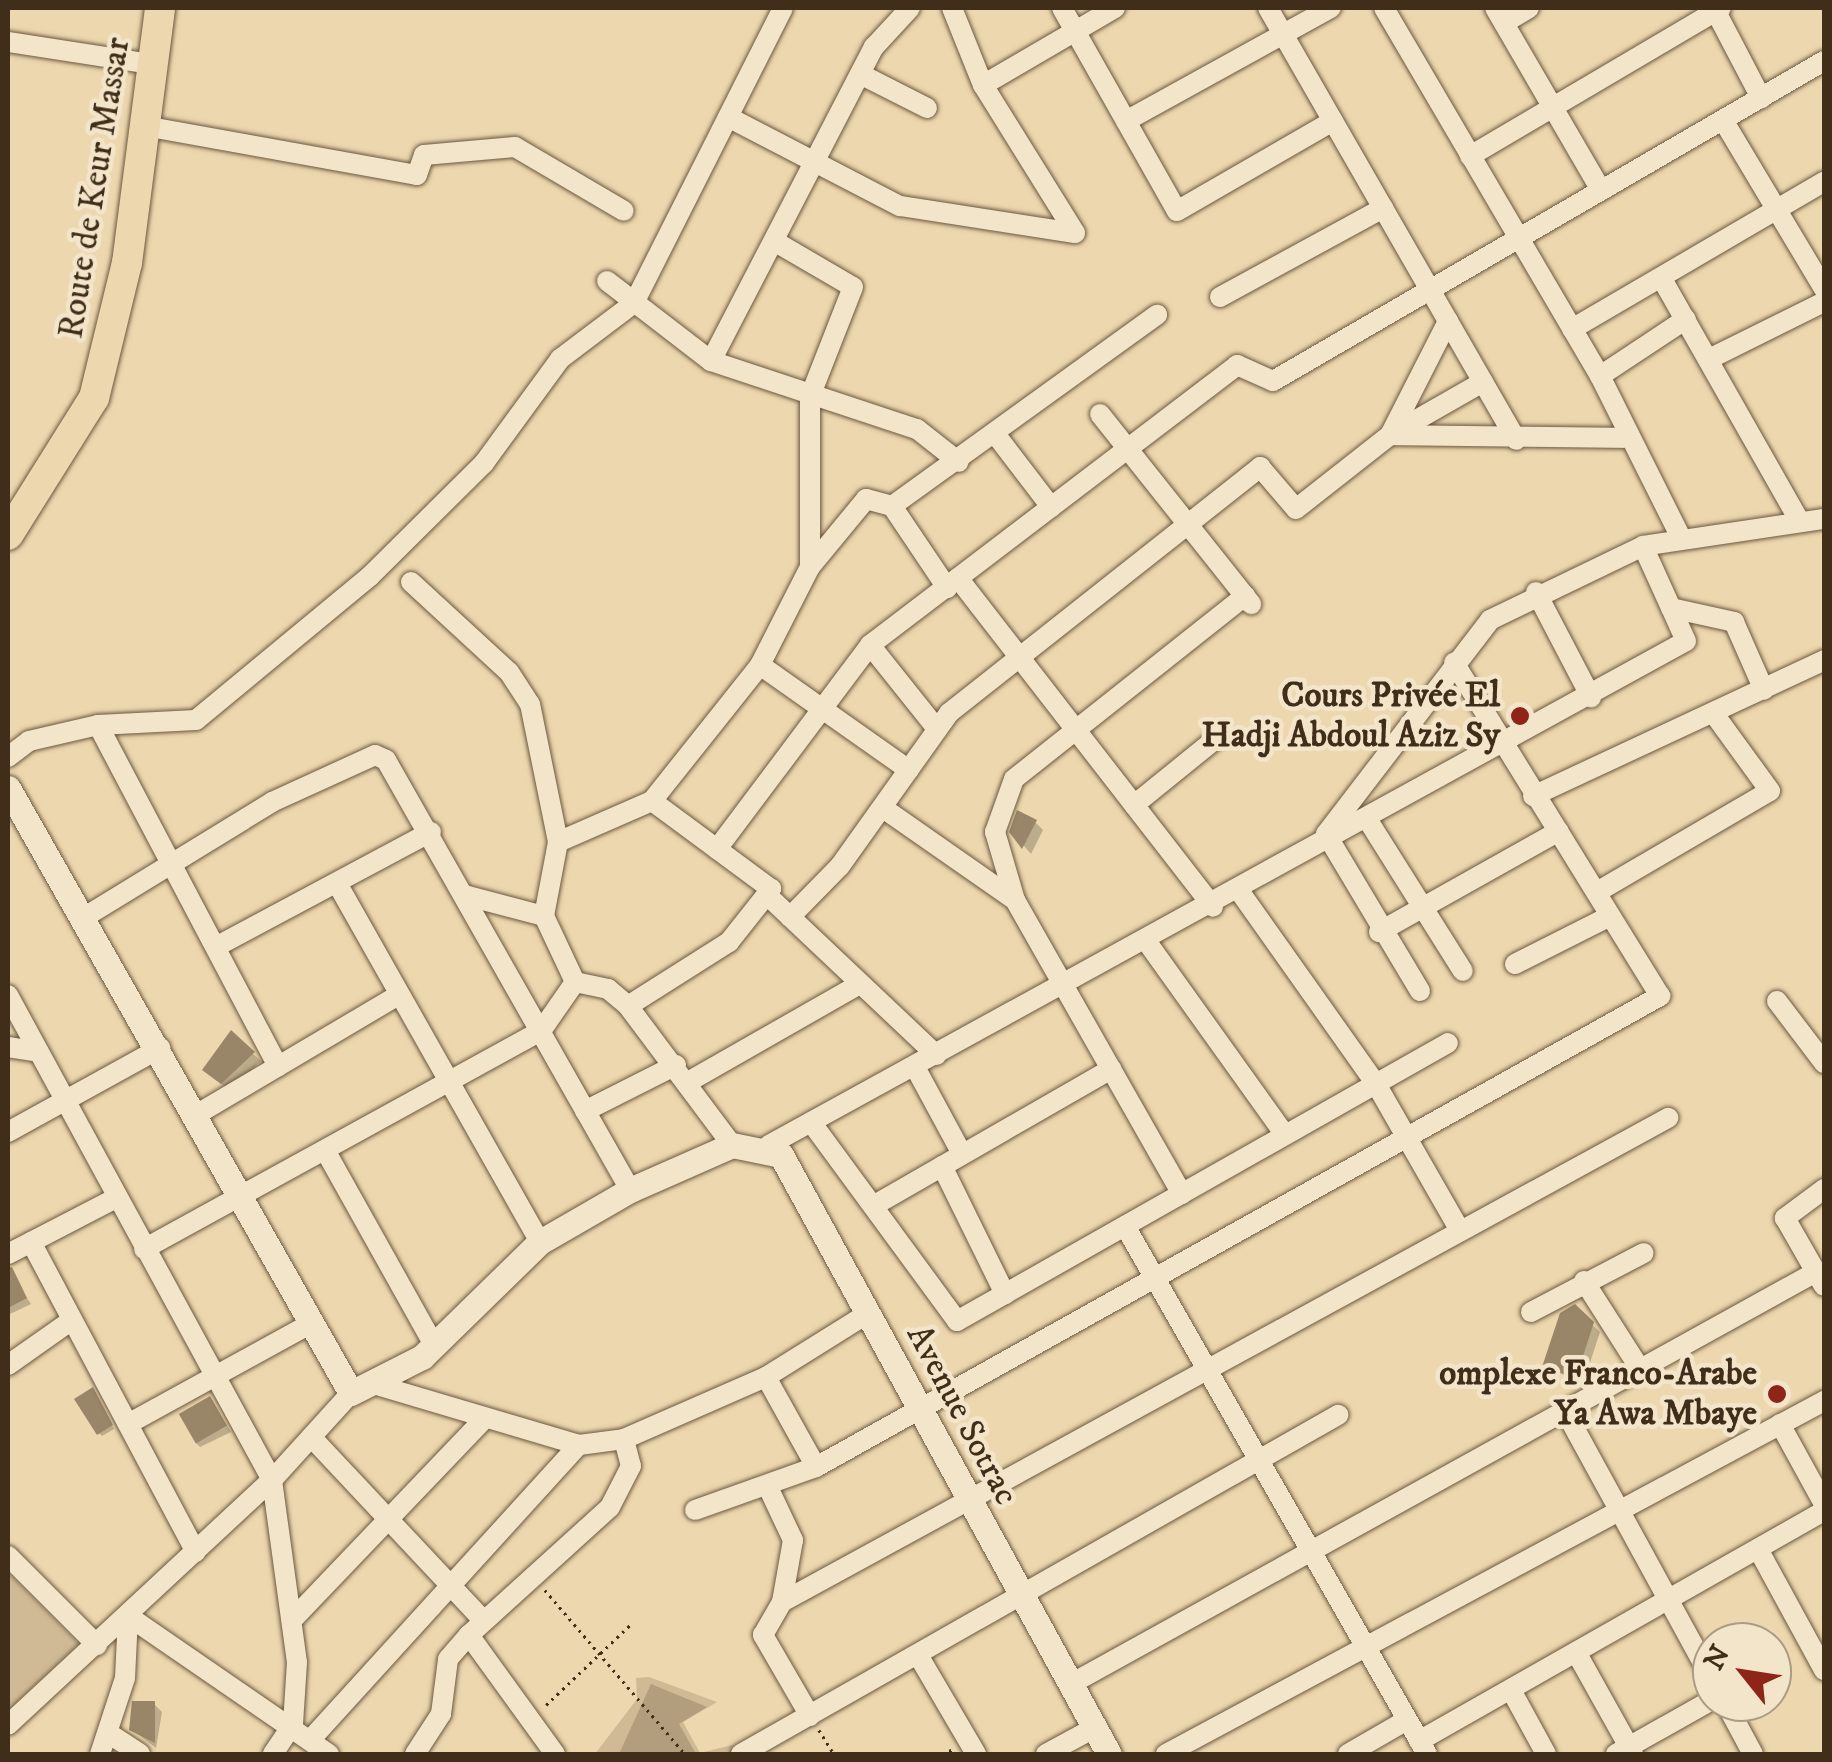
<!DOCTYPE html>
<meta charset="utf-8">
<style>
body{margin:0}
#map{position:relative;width:1832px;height:1762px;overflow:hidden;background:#ecd7ae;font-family:"IM FELL DW Pica",serif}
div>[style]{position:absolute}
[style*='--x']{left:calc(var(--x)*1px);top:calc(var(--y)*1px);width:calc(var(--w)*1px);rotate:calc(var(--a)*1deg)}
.green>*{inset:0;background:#cfba95}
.water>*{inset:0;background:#b29d7c}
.shadow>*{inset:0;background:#0003}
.building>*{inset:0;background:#998567;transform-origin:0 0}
.path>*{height:2.5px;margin-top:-1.25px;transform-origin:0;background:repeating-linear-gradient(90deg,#402d1a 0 2.5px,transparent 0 7.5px)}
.roads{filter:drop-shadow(0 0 2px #6b583f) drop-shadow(0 0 2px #6b583f)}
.minor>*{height:20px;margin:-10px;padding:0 10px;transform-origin:10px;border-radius:10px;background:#f3e5ca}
.tertiary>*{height:25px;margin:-12.5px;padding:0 12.5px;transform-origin:12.5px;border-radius:12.5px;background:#f3e5ca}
.primary>*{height:30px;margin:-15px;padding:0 15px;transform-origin:15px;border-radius:15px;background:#ecd7ae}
.dots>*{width:28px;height:28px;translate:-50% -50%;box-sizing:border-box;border:5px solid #f3e5ca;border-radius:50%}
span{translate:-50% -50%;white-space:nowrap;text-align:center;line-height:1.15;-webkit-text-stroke:9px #f3e5ca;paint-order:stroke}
.street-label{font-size:35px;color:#402d1a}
.poi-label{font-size:35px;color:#402d1a;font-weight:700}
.right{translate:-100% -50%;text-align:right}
.frame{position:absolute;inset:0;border:10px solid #402d1a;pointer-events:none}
.north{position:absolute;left:1692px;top:1622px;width:100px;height:100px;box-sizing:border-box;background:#f3e5ca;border:2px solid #ab9b84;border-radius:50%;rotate:300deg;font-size:28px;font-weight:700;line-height:40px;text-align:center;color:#402d1a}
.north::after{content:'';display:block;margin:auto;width:35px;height:45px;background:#8f2418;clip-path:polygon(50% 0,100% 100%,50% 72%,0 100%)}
</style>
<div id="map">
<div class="green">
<div style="clip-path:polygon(8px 1573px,79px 1644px,8px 1710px)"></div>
<div style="clip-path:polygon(649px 1677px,717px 1702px,683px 1722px,700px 1753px,732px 1745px,750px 1754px,595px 1754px,637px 1699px,636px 1678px)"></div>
</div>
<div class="water">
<div style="clip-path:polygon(651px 1684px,707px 1707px,679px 1724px,696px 1754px,619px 1754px)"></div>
</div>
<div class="shadow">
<div style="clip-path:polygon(1035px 822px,1043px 830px,1031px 854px,1012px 832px)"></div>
<div style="clip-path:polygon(231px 1034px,261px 1061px,230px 1090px,213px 1078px)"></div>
<div style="clip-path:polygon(8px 1271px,31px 1304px,8px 1315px)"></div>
<div style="clip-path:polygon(1575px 1308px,1600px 1332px,1583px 1384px,1545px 1366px)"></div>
<div style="clip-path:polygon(95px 1393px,114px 1429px,102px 1436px,99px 1433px)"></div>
<div style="clip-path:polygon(210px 1399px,231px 1432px,200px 1447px,195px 1442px)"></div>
<div style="clip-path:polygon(154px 1704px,162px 1712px,156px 1748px,131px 1729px)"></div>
</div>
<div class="building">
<div style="clip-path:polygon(1017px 810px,1037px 820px,1022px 849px,1009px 832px)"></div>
<div style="clip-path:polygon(231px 1030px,255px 1052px,221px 1084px,202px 1070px)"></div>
<div style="clip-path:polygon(12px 1267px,27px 1298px,8px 1308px,8px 1268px)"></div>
<div style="clip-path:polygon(1575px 1304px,1594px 1322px,1576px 1378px,1542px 1367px,1560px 1313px)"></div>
<div style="clip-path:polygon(93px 1387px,113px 1425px,97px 1435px,74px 1399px)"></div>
<div style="left:210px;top:1396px;width:34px;height:36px;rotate:60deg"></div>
<div style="clip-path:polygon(132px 1701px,155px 1701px,155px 1743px,129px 1730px)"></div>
</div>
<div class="path">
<div style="--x:545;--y:1590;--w:216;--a:49.5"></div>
<div style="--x:546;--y:1705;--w:119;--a:-43.6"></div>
<div style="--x:819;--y:1730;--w:28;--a:58"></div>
<div style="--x:942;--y:1754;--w:12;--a:-24"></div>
</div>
<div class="roads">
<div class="minor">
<div style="--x:952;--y:8;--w:83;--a:68.1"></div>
<div style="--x:983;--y:85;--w:174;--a:58.1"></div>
<div style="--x:1062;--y:8;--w:233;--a:60.5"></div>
<div style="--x:1177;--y:211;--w:180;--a:-30"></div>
<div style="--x:1268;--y:8;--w:498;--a:60.1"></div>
<div style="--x:1384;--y:8;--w:427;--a:59.6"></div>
<div style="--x:1600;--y:376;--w:181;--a:63.4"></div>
<div style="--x:1495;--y:8;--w:211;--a:59.8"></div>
<div style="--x:1714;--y:8;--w:102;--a:62.4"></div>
<div style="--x:1504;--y:23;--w:29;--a:-31"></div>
<div style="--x:8;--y:42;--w:150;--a:8.8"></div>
<div style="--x:860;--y:74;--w:75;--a:26.9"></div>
<div style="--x:983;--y:85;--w:153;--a:-30.3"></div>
<div style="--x:728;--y:117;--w:194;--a:27.4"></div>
<div style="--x:900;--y:206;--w:177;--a:8.8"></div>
<div style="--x:1723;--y:120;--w:197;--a:59.1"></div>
<div style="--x:1126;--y:121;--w:234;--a:-28.9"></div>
<div style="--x:150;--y:127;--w:271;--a:10.2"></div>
<div style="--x:417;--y:175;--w:21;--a:-71"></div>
<div style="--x:424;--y:155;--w:91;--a:-5"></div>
<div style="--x:515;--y:147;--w:126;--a:30.4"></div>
<div style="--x:1470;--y:156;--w:291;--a:-30.5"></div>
<div style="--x:774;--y:241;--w:91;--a:30.2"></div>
<div style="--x:853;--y:287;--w:118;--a:111.4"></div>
<div style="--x:810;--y:397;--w:170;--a:90"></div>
<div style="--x:1662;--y:279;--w:277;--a:60.4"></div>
<div style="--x:607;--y:281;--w:131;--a:37.6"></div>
<div style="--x:711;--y:361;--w:217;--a:18.3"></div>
<div style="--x:917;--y:429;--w:53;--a:38.2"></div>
<div style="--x:1220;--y:297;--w:186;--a:-28.6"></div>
<div style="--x:1572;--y:329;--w:292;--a:-30.3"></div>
<div style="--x:1709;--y:359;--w:128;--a:-26.4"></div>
<div style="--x:711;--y:361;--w:354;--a:-62.6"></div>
<div style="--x:874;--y:47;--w:53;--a:-47.3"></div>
<div style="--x:1600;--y:376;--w:103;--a:-33.5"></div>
<div style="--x:1100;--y:414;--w:243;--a:51.5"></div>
<div style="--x:1391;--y:433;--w:126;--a:-63"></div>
<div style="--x:996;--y:435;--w:91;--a:52.6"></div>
<div style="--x:1391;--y:435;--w:233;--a:0.7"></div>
<div style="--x:892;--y:506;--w:327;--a:-35.8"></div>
<div style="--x:958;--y:578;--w:416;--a:52.2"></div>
<div style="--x:411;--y:582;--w:133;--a:42.6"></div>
<div style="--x:509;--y:672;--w:38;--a:57"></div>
<div style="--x:530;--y:704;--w:141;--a:78.5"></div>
<div style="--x:558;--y:842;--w:75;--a:100.7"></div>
<div style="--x:544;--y:916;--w:73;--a:64.8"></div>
<div style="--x:1536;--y:592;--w:119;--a:62.4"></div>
<div style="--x:1671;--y:608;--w:65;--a:12.5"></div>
<div style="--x:1734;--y:622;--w:74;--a:66.2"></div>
<div style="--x:870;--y:645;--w:107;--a:51.4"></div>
<div style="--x:760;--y:665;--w:182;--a:35.2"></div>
<div style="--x:98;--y:725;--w:386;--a:62.2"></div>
<div style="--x:8;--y:757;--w:26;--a:-37"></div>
<div style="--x:29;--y:741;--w:71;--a:-13.1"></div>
<div style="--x:98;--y:725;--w:98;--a:-2.9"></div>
<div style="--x:196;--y:720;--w:226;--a:-39.6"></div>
<div style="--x:370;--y:576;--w:161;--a:-44.7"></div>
<div style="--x:484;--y:463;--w:129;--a:-53.8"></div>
<div style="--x:560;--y:359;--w:93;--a:-37.1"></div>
<div style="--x:634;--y:303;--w:330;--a:-63.2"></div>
<div style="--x:1533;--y:796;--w:321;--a:-25"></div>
<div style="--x:1134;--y:805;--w:114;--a:-39"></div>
<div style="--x:883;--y:808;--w:161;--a:34.9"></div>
<div style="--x:1369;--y:822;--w:176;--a:57.8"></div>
<div style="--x:558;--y:842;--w:103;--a:-23.6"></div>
<div style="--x:652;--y:801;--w:174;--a:-51.5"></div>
<div style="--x:760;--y:665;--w:110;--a:-63"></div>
<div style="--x:810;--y:567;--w:88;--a:-50.5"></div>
<div style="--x:866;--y:499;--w:27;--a:15"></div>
<div style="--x:892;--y:506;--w:99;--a:56.1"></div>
<div style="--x:717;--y:849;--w:255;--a:-53.1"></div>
<div style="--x:870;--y:645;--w:462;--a:-37.3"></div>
<div style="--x:1237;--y:365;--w:39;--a:24"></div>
<div style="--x:1273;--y:381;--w:637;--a:-30.15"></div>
<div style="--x:338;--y:885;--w:410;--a:60.5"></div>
<div style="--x:1240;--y:892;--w:235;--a:54.7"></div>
<div style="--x:1376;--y:1084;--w:167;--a:60.2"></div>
<div style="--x:1597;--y:892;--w:200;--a:-30.3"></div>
<div style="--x:1770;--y:791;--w:95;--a:-126"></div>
<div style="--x:464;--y:895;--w:83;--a:14.7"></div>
<div style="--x:767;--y:895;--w:233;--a:43.4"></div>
<div style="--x:790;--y:917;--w:71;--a:-45.6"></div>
<div style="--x:840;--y:866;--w:188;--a:-54.5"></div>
<div style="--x:949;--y:713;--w:397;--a:-38.3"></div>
<div style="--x:1260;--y:467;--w:55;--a:49.4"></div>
<div style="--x:1296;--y:509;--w:120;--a:-38.2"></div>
<div style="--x:1390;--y:435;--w:107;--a:-29.7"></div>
<div style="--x:83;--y:918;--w:222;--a:-31.5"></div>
<div style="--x:272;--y:802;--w:113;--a:-24.5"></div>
<div style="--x:375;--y:755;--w:12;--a:24"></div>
<div style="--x:386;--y:760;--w:494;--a:60.4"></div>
<div style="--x:1379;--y:932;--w:206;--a:-29.3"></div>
<div style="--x:1147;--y:942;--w:237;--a:54.4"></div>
<div style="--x:221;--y:944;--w:238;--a:-28.1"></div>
<div style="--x:1515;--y:964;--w:106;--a:-26.8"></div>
<div style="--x:575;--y:982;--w:34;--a:12"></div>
<div style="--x:608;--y:989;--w:26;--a:40"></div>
<div style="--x:628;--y:1006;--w:174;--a:53.2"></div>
<div style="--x:1420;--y:991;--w:183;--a:-120.9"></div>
<div style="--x:1326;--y:834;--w:270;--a:-52.5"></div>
<div style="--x:1490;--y:620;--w:170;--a:-25.8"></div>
<div style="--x:1643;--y:546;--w:183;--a:-8.5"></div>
<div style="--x:8;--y:995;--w:552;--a:61.44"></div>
<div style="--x:272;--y:1480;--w:184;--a:82.2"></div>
<div style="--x:297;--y:1662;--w:62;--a:93.7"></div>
<div style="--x:293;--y:1724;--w:36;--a:124"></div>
<div style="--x:1777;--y:1001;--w:78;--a:52.8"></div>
<div style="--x:628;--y:1006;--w:120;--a:-32.4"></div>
<div style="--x:729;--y:942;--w:68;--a:-51.6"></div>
<div style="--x:771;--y:889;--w:148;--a:-143.5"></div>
<div style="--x:8;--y:1047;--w:31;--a:9"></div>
<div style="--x:915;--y:1067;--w:99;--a:61.6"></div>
<div style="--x:688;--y:1082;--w:198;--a:-29.7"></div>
<div style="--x:585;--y:1111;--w:102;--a:-26.8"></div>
<div style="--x:194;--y:1116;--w:238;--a:-30.6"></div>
<div style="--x:811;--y:1122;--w:247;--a:53.7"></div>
<div style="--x:957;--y:1321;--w:564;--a:-29.52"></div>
<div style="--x:8;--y:1132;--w:174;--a:-28.9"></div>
<div style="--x:769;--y:1145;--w:1046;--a:-28.79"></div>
<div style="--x:1686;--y:641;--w:104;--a:-114.4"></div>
<div style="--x:325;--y:1150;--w:223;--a:60.8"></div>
<div style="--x:942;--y:1166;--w:143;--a:63.8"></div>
<div style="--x:1824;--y:1189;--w:49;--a:143.4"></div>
<div style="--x:1785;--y:1218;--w:78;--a:60.2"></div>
<div style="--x:1182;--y:1194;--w:338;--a:-119.6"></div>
<div style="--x:1015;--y:900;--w:71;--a:-106.4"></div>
<div style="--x:995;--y:832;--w:56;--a:-70.3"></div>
<div style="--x:1014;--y:779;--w:295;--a:-38.4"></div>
<div style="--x:873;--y:1206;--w:275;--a:-29.9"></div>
<div style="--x:1125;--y:1226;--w:608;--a:60.23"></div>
<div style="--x:31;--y:1242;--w:351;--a:62"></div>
<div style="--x:144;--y:1249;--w:453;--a:-28.8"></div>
<div style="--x:541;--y:1031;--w:60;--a:-55.2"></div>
<div style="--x:8;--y:1254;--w:122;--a:-27.4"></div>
<div style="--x:1584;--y:1281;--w:104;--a:57.5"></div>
<div style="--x:1531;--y:1312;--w:127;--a:-27.6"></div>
<div style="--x:8;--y:1365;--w:78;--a:-35.1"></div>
<div style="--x:766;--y:1377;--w:103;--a:60.9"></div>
<div style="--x:380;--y:1386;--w:208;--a:16.5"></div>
<div style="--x:579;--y:1445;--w:45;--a:-7.6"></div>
<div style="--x:624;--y:1439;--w:155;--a:-23.6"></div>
<div style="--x:766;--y:1377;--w:119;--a:-32"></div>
<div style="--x:1565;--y:1411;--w:306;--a:61.3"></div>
<div style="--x:128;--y:1424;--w:208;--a:-28.8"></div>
<div style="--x:1780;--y:1424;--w:91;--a:61.2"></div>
<div style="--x:313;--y:1439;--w:247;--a:46.8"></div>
<div style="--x:767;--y:1485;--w:61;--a:64.7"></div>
<div style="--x:793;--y:1540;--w:63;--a:100.1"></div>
<div style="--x:695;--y:1510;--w:128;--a:-19.6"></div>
<div style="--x:816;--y:1467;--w:967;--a:-29.16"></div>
<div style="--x:1660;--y:996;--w:392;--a:-121.7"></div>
<div style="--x:1758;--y:1549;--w:138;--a:61.4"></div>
<div style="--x:8;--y:1556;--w:126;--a:45"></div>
<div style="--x:128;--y:1616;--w:244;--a:34.5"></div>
<div style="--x:292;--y:1620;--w:277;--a:-46.3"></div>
<div style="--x:1576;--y:1652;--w:117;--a:60.8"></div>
<div style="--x:918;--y:1655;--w:115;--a:59.6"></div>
<div style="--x:1069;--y:1685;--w:854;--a:-28.94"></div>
<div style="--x:1511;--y:1690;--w:73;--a:61.3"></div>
<div style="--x:1725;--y:1702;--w:59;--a:61.7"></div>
<div style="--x:810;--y:1716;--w:94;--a:-120.1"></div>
<div style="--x:763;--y:1635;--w:38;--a:-60"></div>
<div style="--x:782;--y:1602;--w:1010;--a:-28.65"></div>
<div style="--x:8;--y:1725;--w:360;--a:-42.9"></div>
<div style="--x:272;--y:1480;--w:118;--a:-47.8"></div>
<div style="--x:108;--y:1733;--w:38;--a:33"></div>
<div style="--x:312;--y:1738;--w:396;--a:-47.7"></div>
<div style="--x:1419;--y:1741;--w:466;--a:-29.6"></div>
<div style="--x:100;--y:1754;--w:80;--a:-71.8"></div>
<div style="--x:125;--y:1678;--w:62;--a:-87.2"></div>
<div style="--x:415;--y:1754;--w:48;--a:-57"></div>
<div style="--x:441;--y:1714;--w:55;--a:-82.7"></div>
<div style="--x:448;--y:1659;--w:32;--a:-49"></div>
<div style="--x:555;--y:1754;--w:147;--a:-125.9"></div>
<div style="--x:469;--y:1635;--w:190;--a:-42.2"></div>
<div style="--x:610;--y:1507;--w:46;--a:-62.9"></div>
<div style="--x:631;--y:1466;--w:28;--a:-105"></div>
<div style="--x:741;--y:1754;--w:687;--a:-29.59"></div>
<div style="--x:1046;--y:1754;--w:55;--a:-28.4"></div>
<div style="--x:1166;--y:1754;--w:747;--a:-28.21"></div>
<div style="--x:1348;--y:1754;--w:68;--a:-30"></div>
<div style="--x:1616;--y:1754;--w:110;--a:-29.4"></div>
</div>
<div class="tertiary">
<div style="--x:8;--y:788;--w:695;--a:60.45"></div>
<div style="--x:351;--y:1393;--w:80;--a:-26.9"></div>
<div style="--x:422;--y:1357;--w:165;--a:-44.3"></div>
<div style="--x:540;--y:1242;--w:104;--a:-30"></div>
<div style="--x:630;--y:1190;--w:111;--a:-23.8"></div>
<div style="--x:732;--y:1145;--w:50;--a:11.5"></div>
<div style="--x:781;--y:1155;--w:683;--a:61.3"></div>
</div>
<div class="primary">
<div style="--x:8;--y:535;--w:162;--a:-57.9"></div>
<div style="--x:94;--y:398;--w:139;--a:-76.3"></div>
<div style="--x:127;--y:263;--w:257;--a:-82.6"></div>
</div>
</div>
<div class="dots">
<div style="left:1520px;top:716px;background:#8f2418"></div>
<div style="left:1777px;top:1394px;background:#8f2418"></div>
</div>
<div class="street-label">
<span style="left:95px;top:188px;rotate:-81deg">Route de Keur Massar</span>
<span style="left:962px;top:1415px;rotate:62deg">Avenue Sotrac</span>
</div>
<div class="poi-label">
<span class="right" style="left:1500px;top:716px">Cours Privée El<br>Hadji Abdoul Aziz Sy</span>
<span class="right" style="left:1757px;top:1394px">omplexe Franco-Arabe<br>Ya Awa Mbaye</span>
</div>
<div class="frame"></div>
<div class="north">N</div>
</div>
